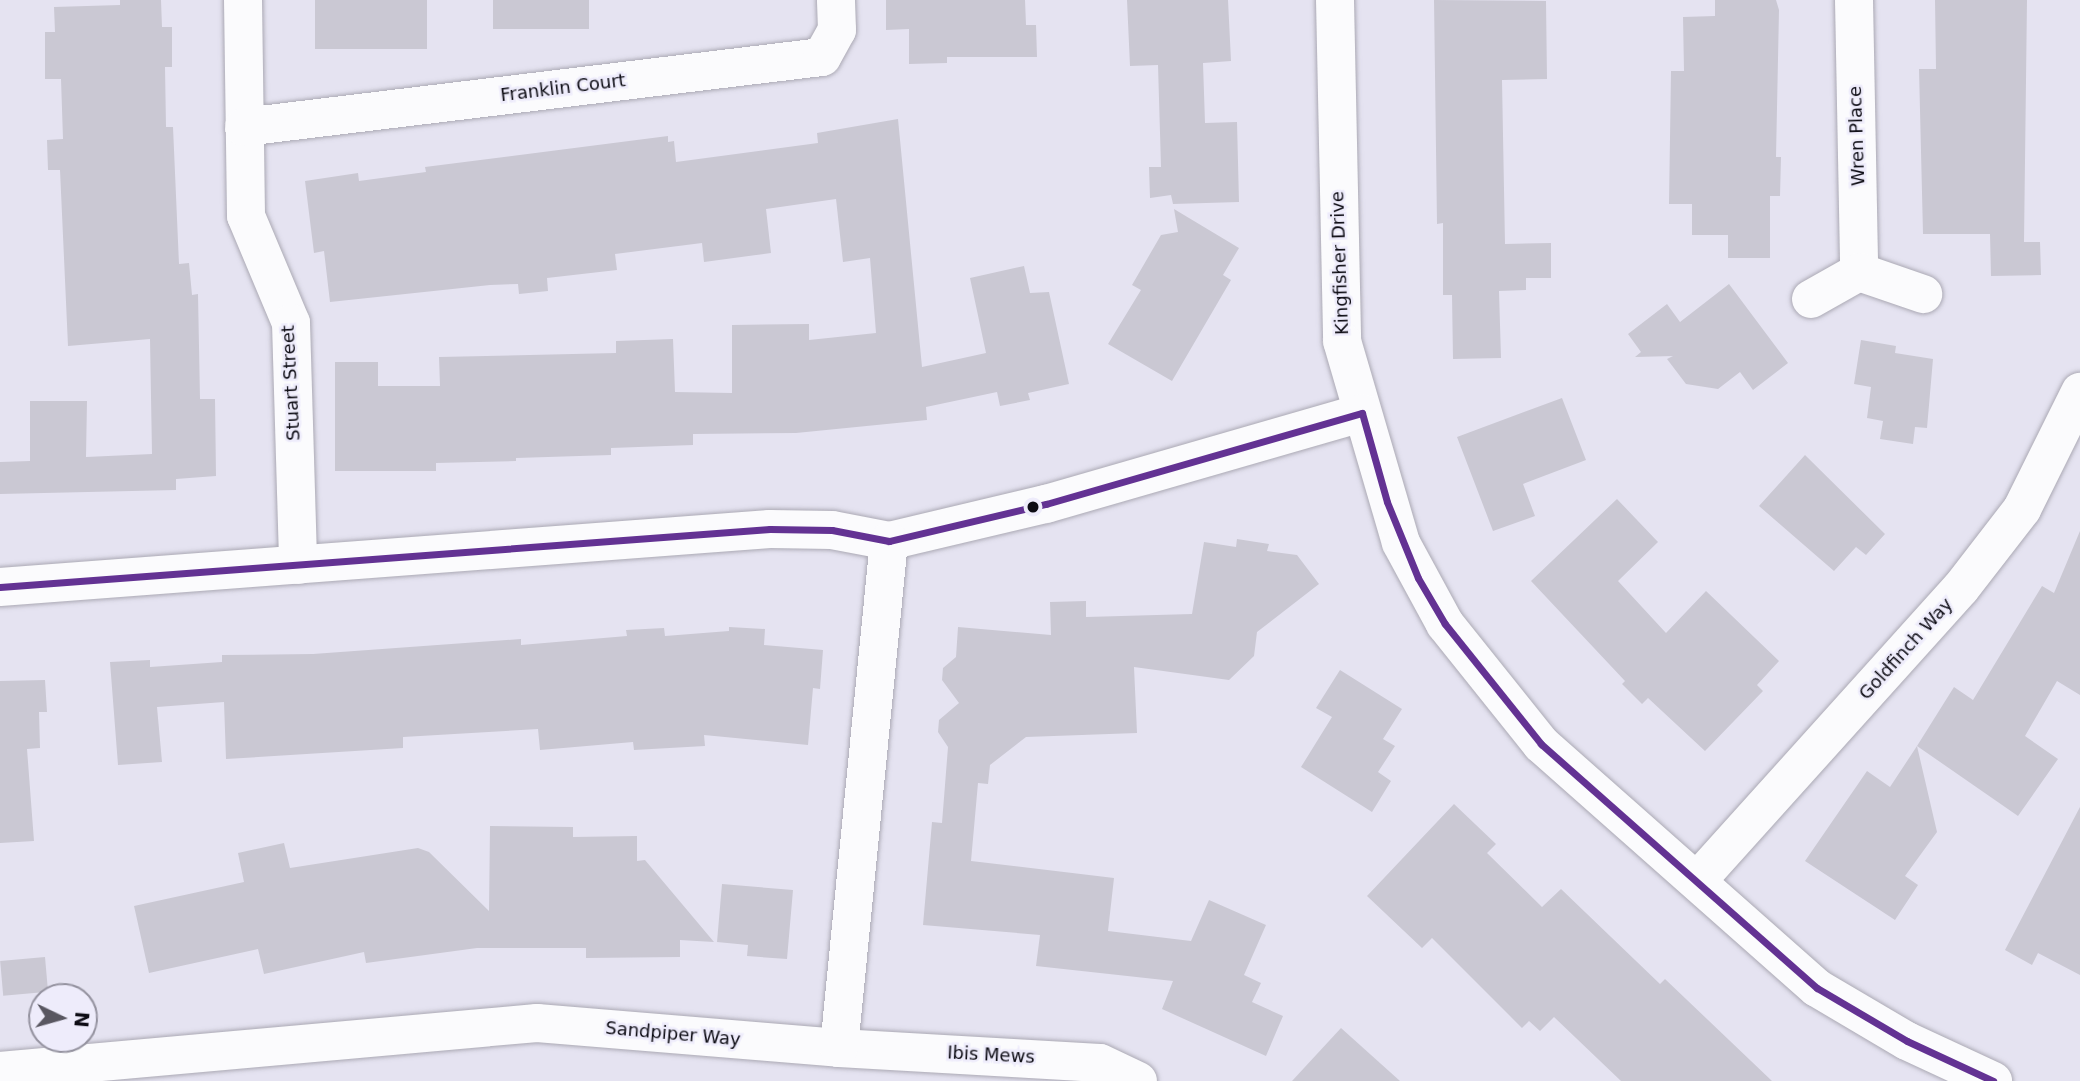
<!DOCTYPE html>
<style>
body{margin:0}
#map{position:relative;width:2080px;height:1081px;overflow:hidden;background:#e5e3f1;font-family:"DejaVu Sans",sans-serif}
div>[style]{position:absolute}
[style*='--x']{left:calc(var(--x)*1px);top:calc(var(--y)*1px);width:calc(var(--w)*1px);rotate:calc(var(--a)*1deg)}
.building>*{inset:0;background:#cac8d3;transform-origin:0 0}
.roads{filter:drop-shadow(0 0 2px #aba9b4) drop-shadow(0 0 2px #aba9b4)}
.minor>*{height:38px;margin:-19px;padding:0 19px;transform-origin:19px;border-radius:19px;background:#fbfbfd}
.bus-1>*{height:7px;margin:-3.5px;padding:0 3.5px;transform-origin:3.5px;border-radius:3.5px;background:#633293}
.dots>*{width:19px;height:19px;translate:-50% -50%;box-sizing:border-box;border:4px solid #eeecfb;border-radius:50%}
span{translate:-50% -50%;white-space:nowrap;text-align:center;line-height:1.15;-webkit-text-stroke:5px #eeecfb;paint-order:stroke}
.street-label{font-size:18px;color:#0d0c14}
.north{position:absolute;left:28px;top:983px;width:70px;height:70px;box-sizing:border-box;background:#eeecfb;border:2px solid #94929f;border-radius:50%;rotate:95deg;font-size:19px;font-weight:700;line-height:28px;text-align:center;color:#0d0c14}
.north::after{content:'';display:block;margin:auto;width:24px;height:32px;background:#595761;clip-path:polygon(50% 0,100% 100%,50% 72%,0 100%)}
</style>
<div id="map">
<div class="building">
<div style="clip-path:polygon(120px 0,161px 0,162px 27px,172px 27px,172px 67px,165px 67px,166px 127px,173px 127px,179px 264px,189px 263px,192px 295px,198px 294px,200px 399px,215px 399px,216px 476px,176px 479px,176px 490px,0 494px,0 462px,30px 461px,30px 401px,87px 401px,86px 457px,152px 454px,150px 339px,68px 346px,60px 170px,48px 170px,47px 140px,63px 139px,61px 79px,45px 79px,45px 32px,55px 32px,54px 7px,120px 5px)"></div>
<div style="left:315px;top:0;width:112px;height:49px"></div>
<div style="left:493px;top:0;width:96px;height:29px"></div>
<div style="clip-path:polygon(886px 0,1025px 0,1026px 25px,1036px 25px,1037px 57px,947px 57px,947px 63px,909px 64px,909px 29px,886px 30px)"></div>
<div style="clip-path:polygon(1127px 0,1228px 0,1231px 61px,1203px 63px,1205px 123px,1237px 122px,1239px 202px,1173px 204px,1171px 195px,1150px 198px,1149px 167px,1161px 167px,1158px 65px,1130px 66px)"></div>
<div style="clip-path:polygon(1434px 0,1546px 1px,1547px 79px,1502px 80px,1505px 244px,1551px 243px,1551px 278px,1526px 278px,1526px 290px,1499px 291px,1501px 358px,1453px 359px,1452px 295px,1443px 295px,1443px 223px,1437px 224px)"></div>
<div style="clip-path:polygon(1715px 0,1776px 0,1779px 10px,1776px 157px,1781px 157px,1780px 196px,1770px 196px,1770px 258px,1728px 258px,1728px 235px,1692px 235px,1692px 204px,1669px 204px,1671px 71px,1684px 71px,1683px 17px,1715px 16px)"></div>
<div style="clip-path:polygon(1935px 0,2027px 0,2024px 242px,2040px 242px,2041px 275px,1991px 276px,1990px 234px,1923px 234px,1919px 69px,1936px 69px)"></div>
<div style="clip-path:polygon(898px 119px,922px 367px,986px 353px,970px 278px,1024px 266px,1030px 293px,1049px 292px,1069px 384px,1028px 393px,1030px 400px,1000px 406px,997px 392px,926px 407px,927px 420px,796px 433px,693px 434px,693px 445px,611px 448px,611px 455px,516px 458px,516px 461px,436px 463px,436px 471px,335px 471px,335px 362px,378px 362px,378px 386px,440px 386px,439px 357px,616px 353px,616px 341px,673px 339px,675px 392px,732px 393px,732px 325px,809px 324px,809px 340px,876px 333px,870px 258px,843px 262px,836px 199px,766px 209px,771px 253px,704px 262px,702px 243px,615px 254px,617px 270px,547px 278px,548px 291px,519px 294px,518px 284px,490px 285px,330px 302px,324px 251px,314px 253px,305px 181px,358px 173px,359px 181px,426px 172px,425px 167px,668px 136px,668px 142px,674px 141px,676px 162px,818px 143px,817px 133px)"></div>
<div style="clip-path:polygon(1174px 209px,1239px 248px,1223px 275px,1231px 280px,1172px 381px,1108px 344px,1141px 290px,1132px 285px,1161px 235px,1178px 232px)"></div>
<div style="clip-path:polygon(1729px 284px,1788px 363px,1753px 390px,1740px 372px,1718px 389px,1686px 384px,1667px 359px,1673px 356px,1635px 357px,1641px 352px,1628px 334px,1667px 304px,1680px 322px)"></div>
<div style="clip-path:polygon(1861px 340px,1896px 346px,1895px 353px,1933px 359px,1927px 428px,1915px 427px,1913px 444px,1880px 439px,1883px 421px,1867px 418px,1871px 387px,1854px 384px)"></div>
<div style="clip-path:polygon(1562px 398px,1586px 460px,1523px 484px,1535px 516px,1493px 531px,1457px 437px)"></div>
<div style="clip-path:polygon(1805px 455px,1885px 534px,1866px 555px,1856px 547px,1834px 571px,1759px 506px)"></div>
<div style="clip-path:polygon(1617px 499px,1658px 542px,1618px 581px,1666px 633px,1706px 591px,1779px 661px,1757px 685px,1763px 691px,1705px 751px,1648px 698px,1642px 704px,1622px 684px,1625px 681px,1531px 581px)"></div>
<div style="clip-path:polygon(2080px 531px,2080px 695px,2057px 681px,2025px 736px,2058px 759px,2018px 816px,1917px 746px,1954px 687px,1973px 700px,2042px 586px,2054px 593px)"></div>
<div style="clip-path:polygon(1237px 539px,1269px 544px,1267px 551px,1297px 555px,1319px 584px,1257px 632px,1254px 656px,1229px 680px,1134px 667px,1137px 733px,1026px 737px,990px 765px,988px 784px,978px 783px,971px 861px,1114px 878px,1108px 931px,1191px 941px,1209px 900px,1266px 925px,1244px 975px,1261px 983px,1252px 1002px,1283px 1016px,1266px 1056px,1162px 1009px,1173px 981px,1036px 966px,1040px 935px,923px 925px,932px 822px,942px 823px,948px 747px,938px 732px,939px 720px,959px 703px,942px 680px,943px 668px,956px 657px,958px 627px,1051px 635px,1050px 602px,1086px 601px,1086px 617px,1192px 614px,1204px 542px,1236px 547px)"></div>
<div style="clip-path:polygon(729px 627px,765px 629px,764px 645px,823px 650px,820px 689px,813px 688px,808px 745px,704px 735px,705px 746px,634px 750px,633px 742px,540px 750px,538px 729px,403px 737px,403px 748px,226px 759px,224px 702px,157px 707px,162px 762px,118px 765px,110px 662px,150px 660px,150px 667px,222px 662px,222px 655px,313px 654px,521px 639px,521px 645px,627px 636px,626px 630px,664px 628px,665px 636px,729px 631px)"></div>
<div style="clip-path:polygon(1340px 670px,1402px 709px,1383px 739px,1395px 746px,1378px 772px,1391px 781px,1372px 812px,1301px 767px,1332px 717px,1316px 708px)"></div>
<div style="clip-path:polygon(45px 680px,47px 712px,39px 712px,40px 748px,27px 749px,34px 841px,0 843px,0 681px)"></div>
<div style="clip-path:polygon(1917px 746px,1937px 832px,1905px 876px,1918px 885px,1895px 920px,1805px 861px,1867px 771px,1890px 787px)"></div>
<div style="clip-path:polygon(1454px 804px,1496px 844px,1487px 853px,1542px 907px,1561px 889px,1660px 984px,1665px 979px,1772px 1081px,1621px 1081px,1554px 1017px,1540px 1031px,1529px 1021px,1522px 1028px,1432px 938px,1422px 948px,1367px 896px)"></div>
<div style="clip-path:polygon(2080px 807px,2080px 975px,2038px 953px,2032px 965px,2005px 950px)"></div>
<div style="clip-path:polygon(490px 826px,573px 827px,573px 837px,637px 836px,637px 861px,645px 860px,714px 942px,680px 940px,680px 957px,586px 958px,586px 948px,477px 948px,366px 963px,364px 952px,264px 974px,258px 949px,149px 973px,134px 906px,244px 882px,238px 853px,284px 843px,290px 868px,418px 848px,429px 852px,489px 911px)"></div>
<div style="clip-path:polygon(722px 884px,793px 890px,787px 959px,747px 956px,748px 945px,717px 942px)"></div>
<div style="left:45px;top:957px;width:35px;height:45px;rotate:85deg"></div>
<div style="clip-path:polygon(1341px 1028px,1400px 1081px,1292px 1081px)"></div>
</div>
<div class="roads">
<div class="minor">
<div style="--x:243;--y:0;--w:216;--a:89.2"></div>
<div style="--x:246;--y:216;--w:116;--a:67.2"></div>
<div style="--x:291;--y:323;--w:242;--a:88.3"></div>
<div style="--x:1335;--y:0;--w:341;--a:88.8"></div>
<div style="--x:1342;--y:341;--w:210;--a:73.7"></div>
<div style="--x:1401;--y:543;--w:92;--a:61.5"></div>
<div style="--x:1445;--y:624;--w:154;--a:51.3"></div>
<div style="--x:1541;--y:744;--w:368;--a:41.5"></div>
<div style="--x:1817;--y:988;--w:104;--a:30.5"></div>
<div style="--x:1907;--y:1041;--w:95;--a:24.9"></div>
<div style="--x:1854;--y:0;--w:272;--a:88.9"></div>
<div style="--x:1859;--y:272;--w:68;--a:19"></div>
<div style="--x:244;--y:127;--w:582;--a:-6.91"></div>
<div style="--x:822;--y:57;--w:31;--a:-61"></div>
<div style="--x:837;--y:30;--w:30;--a:-92"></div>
<div style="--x:1811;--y:299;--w:55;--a:-29.4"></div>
<div style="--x:0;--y:587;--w:772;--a:-4.31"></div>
<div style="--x:770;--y:529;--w:62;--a:0.9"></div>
<div style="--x:832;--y:530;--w:58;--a:10.9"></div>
<div style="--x:889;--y:541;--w:161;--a:-13.3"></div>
<div style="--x:1046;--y:504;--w:329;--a:-16.1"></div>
<div style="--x:1697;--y:881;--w:394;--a:-48"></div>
<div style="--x:1961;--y:588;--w:100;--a:-52.3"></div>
<div style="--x:2022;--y:509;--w:131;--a:-63.6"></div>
<div style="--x:839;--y:1048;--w:261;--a:3.3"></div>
<div style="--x:1100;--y:1063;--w:42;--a:25.3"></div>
<div style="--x:0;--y:1071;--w:539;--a:-5.11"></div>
<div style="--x:537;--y:1023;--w:303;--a:4.7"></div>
<div style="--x:839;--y:1048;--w:509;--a:-84.37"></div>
</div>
</div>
<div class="bus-1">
<div style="--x:0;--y:587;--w:772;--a:-4.31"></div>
<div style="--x:770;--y:529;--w:62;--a:0.9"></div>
<div style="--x:832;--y:530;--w:58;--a:10.9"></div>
<div style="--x:889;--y:541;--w:161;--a:-13.3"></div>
<div style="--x:1046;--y:504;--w:329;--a:-16.1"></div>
<div style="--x:1362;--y:413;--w:92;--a:74.3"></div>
<div style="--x:1387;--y:502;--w:82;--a:67.8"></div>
<div style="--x:1418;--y:578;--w:53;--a:59.6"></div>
<div style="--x:1445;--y:624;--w:154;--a:51.3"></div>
<div style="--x:1541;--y:744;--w:368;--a:41.5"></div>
<div style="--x:1817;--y:988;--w:104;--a:30.5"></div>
<div style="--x:1907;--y:1041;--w:95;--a:24.9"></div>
</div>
<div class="dots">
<div style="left:1033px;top:507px;background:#0d0c14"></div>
</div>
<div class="street-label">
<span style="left:563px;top:88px;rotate:-7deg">Franklin Court</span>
<span style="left:1857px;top:136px;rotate:-92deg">Wren Place</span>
<span style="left:1340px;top:263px;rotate:-92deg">Kingfisher Drive</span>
<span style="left:291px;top:383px;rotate:-93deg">Stuart Street</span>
<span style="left:1906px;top:649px;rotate:-48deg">Goldfinch Way</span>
<span style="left:673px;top:1034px;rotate:5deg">Sandpiper Way</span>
<span style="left:991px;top:1055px;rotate:3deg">Ibis Mews</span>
</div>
<div class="north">N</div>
</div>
